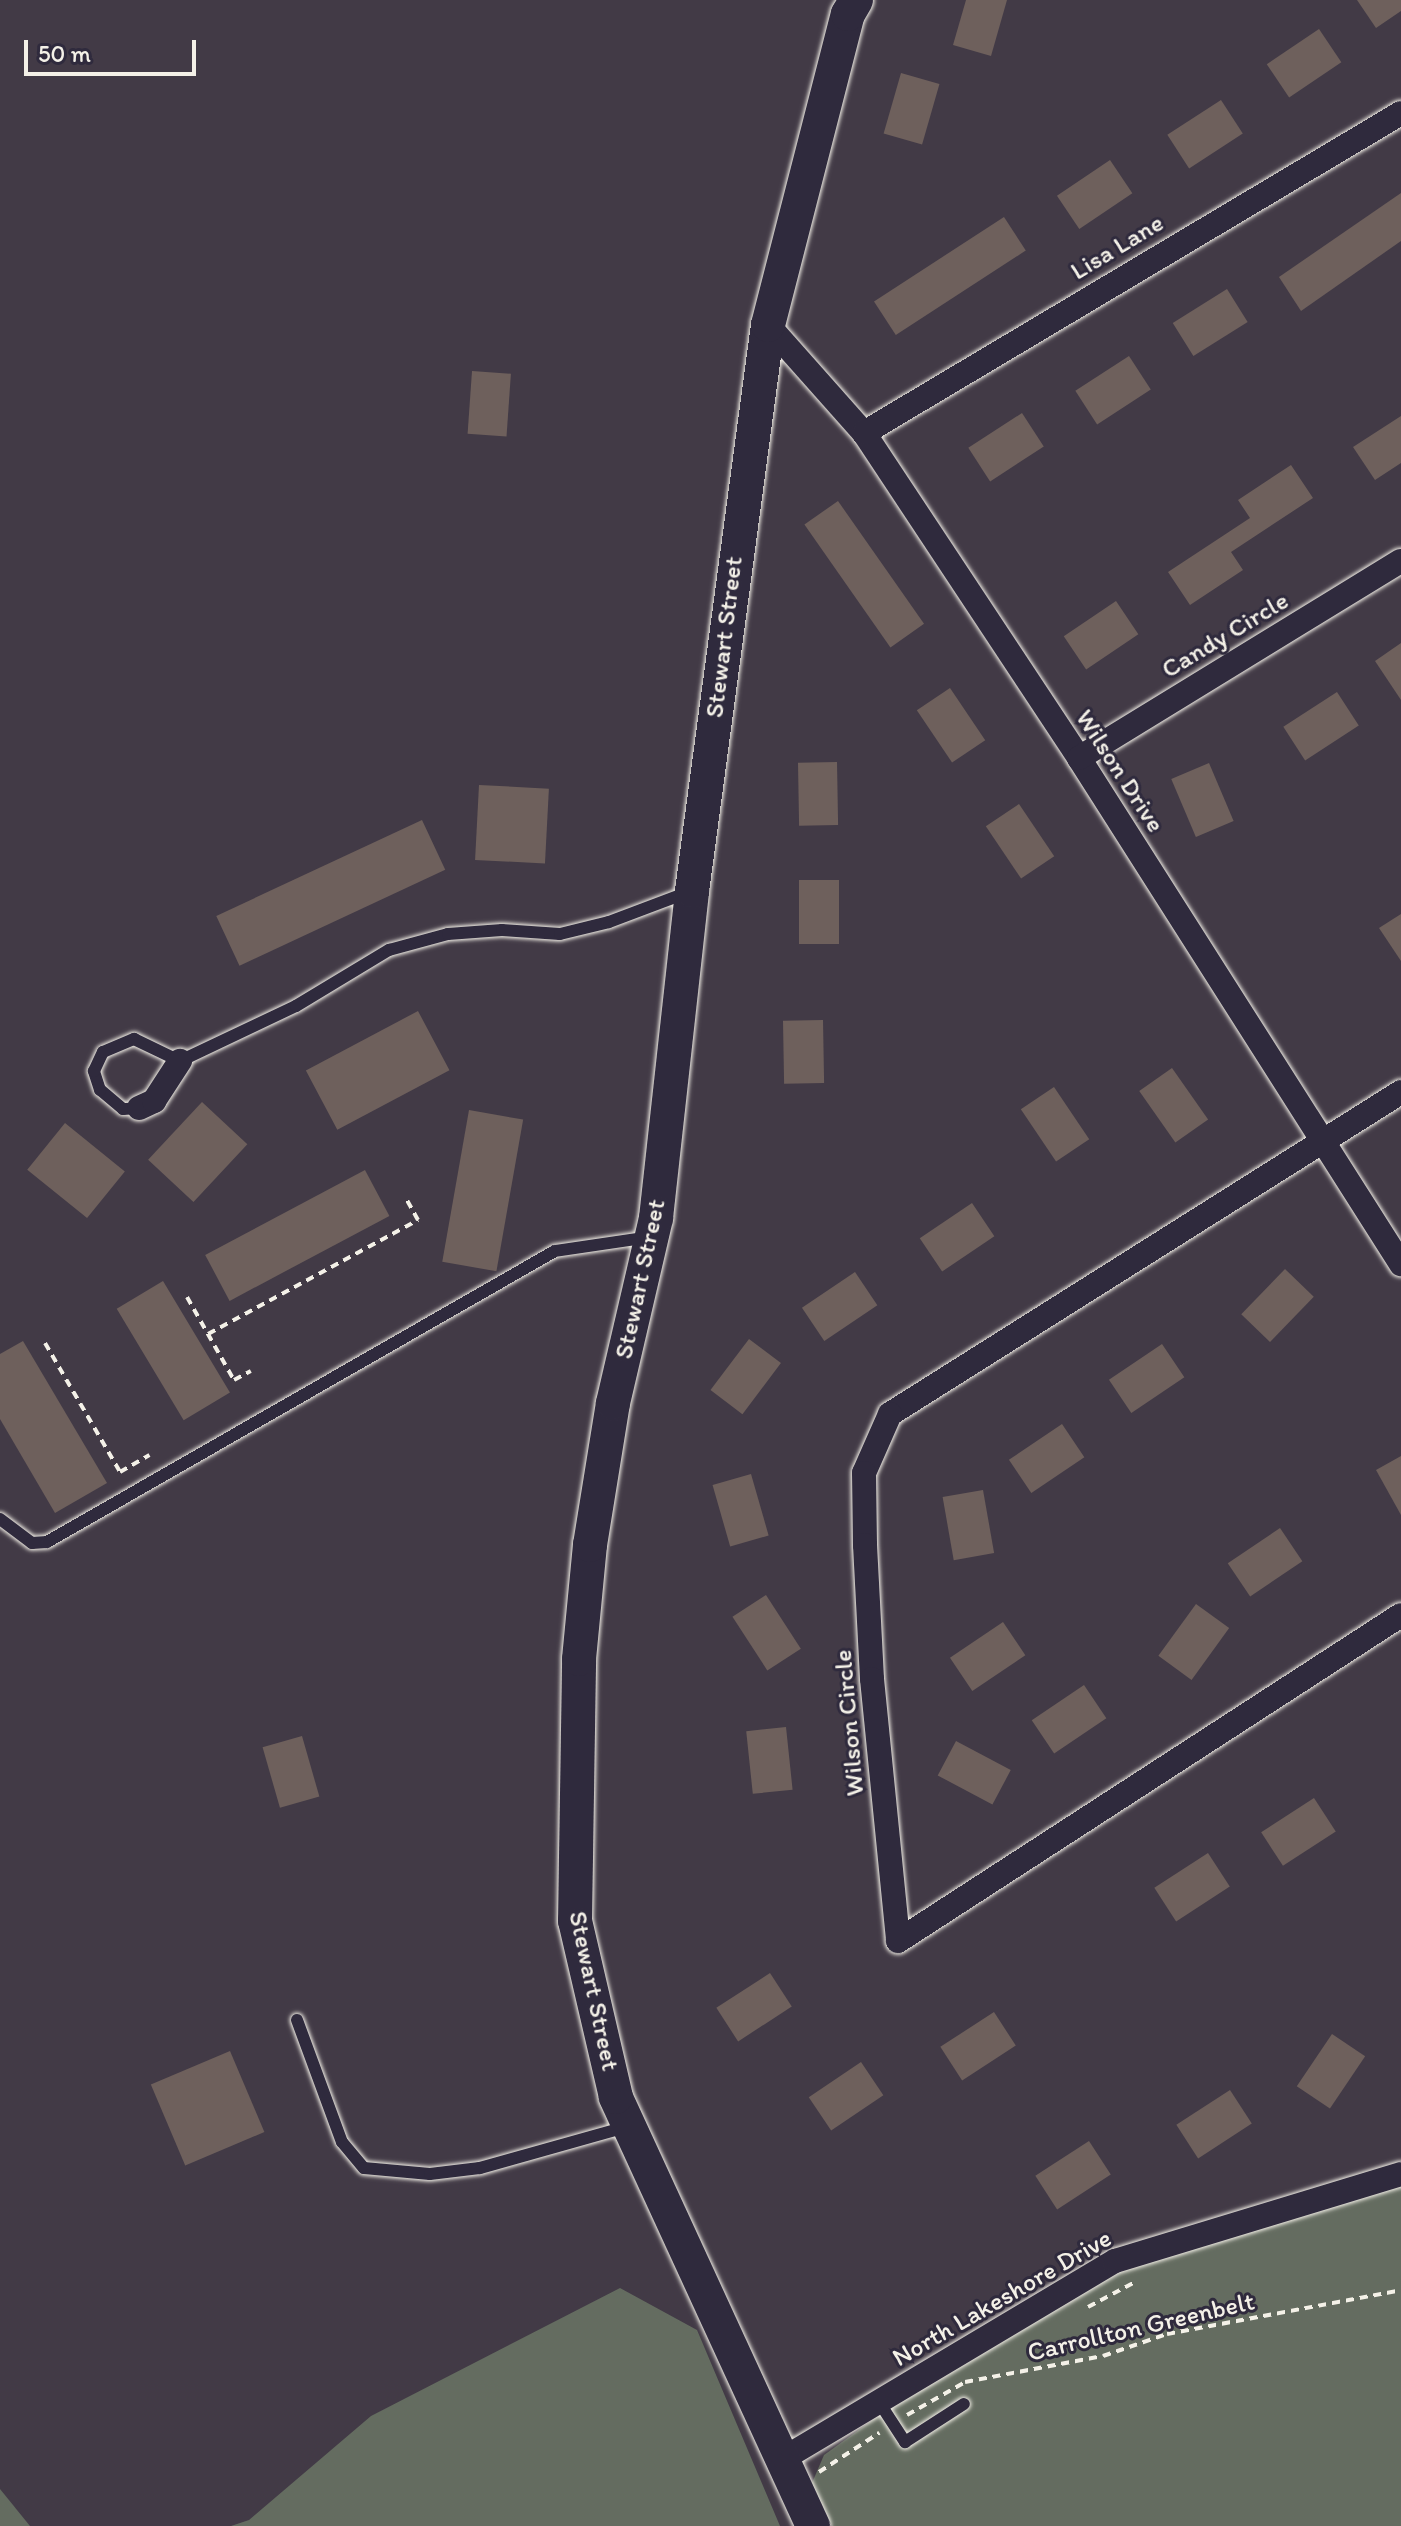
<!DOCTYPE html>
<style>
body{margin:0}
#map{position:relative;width:1401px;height:2526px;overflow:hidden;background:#423a46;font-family:Itim,sans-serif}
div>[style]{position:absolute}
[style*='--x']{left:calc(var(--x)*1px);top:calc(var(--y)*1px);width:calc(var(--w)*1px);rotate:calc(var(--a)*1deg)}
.green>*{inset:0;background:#646c60}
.building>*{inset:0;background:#6e605c;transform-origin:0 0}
.path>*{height:4px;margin-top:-2px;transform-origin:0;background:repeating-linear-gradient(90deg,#f4f1e8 0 8px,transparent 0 14px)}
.roads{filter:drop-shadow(0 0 2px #f4f1e8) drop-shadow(0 0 2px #f4f1e8)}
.lane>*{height:12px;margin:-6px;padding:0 6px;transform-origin:6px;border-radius:6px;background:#2f2a3d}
.street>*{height:24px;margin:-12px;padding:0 12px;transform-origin:12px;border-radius:12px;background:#2f2a3d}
.secondary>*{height:34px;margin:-17px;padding:0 17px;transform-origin:17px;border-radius:17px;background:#2f2a3d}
span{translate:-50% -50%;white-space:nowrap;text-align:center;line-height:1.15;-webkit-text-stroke:6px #2f2a3d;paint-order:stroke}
.street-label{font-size:26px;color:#f4f1e8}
.scale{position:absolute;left:24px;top:40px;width:172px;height:36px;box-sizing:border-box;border:4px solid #f4f1e8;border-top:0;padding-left:10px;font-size:24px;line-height:28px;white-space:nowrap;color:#f4f1e8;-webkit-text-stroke:6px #2f2a3d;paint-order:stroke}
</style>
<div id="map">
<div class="green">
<div style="clip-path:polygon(1401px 2174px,1401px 2526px,832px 2526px,812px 2483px,824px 2455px,993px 2333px,1115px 2261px)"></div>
<div style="clip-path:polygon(620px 2288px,697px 2330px,780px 2526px,231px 2526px,249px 2520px,371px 2416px)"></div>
<div style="clip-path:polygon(0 2489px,30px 2526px,0 2526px)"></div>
</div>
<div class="building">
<div style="clip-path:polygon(966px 0,1007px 0,991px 56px,953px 45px)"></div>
<div style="clip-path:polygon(1357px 0,1401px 0,1401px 11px,1376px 28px)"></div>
<div style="left:1319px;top:29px;width:40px;height:63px;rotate:56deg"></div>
<div style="left:901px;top:73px;width:40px;height:63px;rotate:16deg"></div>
<div style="left:1221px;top:100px;width:40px;height:64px;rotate:57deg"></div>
<div style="left:1110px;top:160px;width:40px;height:64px;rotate:56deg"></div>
<div style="clip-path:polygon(1401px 193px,1401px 241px,1301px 311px,1279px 277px)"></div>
<div style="left:1004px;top:217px;width:40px;height:155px;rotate:57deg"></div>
<div style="left:1227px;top:289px;width:39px;height:64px;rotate:58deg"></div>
<div style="left:1129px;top:356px;width:40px;height:64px;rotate:57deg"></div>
<div style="left:472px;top:371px;width:39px;height:63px;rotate:4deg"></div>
<div style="left:1022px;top:413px;width:40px;height:64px;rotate:57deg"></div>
<div style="clip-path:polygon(1401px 416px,1401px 463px,1375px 480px,1353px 447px)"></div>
<div style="clip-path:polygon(1291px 465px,1313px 498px,1231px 552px,1243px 570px,1190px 605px,1168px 572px,1250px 518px,1238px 500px)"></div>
<div style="left:838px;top:501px;width:150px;height:41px;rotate:55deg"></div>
<div style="left:1116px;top:601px;width:40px;height:63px;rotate:56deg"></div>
<div style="clip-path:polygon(1401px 643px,1401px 700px,1375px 661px)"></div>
<div style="left:950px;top:688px;width:63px;height:40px;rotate:56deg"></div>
<div style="left:1337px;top:692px;width:40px;height:64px;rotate:57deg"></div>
<div style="left:837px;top:762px;width:63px;height:39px;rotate:89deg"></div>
<div style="left:1209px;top:763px;width:63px;height:41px;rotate:67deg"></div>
<div style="left:479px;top:785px;width:70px;height:75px;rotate:3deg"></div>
<div style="left:1019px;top:804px;width:63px;height:40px;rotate:56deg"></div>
<div style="left:422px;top:820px;width:55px;height:227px;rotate:65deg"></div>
<div style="left:799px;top:880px;width:40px;height:64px"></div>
<div style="clip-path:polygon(1401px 914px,1401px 961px,1379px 928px)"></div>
<div style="left:418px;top:1011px;width:67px;height:127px;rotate:62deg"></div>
<div style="left:823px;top:1020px;width:63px;height:40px;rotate:89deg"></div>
<div style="left:1172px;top:1068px;width:63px;height:40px;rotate:55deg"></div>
<div style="left:1054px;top:1087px;width:63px;height:40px;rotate:56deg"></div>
<div style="left:202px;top:1102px;width:62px;height:79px;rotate:43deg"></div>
<div style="left:469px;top:1110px;width:55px;height:154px;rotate:10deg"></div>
<div style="left:65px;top:1123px;width:77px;height:60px;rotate:39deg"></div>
<div style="left:365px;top:1170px;width:52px;height:181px;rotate:62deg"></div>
<div style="left:972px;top:1203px;width:40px;height:63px;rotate:56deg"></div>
<div style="left:1285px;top:1269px;width:40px;height:63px;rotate:44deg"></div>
<div style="left:855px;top:1272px;width:40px;height:64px;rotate:56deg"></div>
<div style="left:163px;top:1281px;width:130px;height:54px;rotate:59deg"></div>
<div style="left:749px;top:1339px;width:40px;height:64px;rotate:37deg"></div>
<div style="clip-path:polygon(23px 1341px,107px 1483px,55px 1513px,0 1419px,0 1354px)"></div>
<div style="left:1162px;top:1344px;width:40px;height:64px;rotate:56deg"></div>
<div style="left:1062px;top:1424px;width:40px;height:64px;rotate:56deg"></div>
<div style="clip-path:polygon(1401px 1456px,1401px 1515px,1376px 1470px)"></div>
<div style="left:751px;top:1474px;width:64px;height:40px;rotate:74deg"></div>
<div style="left:983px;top:1490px;width:64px;height:41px;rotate:80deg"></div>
<div style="left:1280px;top:1528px;width:40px;height:63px;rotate:56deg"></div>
<div style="left:766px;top:1595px;width:64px;height:40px;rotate:57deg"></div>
<div style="left:1196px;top:1604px;width:41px;height:64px;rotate:36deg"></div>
<div style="left:1003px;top:1622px;width:40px;height:64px;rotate:56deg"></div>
<div style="left:1084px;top:1685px;width:40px;height:63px;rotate:56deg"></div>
<div style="left:786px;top:1727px;width:63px;height:40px;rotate:84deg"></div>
<div style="left:302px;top:1736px;width:63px;height:41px;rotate:74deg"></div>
<div style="left:956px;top:1741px;width:62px;height:39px;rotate:28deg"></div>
<div style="left:1314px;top:1798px;width:40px;height:63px;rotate:57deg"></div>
<div style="left:1208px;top:1853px;width:40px;height:64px;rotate:57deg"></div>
<div style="left:770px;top:1973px;width:40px;height:64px;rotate:57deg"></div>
<div style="left:994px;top:2012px;width:40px;height:64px;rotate:57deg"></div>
<div style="left:1332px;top:2034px;width:40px;height:63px;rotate:34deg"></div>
<div style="left:230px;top:2051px;width:88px;height:86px;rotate:67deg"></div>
<div style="left:861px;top:2062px;width:40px;height:63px;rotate:56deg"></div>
<div style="left:1230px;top:2090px;width:40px;height:64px;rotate:57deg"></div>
<div style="left:1089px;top:2141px;width:40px;height:64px;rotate:57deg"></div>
</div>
<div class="path">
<div style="--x:187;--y:1297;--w:95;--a:60.5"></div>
<div style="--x:234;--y:1380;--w:19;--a:-28"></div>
<div style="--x:208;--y:1334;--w:239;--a:-28.5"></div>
<div style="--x:418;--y:1220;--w:26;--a:-119"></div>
<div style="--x:45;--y:1343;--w:149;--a:59.8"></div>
<div style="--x:120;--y:1472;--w:34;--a:-30"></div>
<div style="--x:1088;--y:2307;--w:55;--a:-28"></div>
<div style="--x:907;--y:2415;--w:67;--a:-29.6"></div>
<div style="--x:965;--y:2382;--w:140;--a:-10.7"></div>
<div style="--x:1103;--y:2356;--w:68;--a:-19"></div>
<div style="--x:1167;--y:2334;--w:238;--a:-10.6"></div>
<div style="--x:819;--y:2472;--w:72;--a:-33"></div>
</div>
<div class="roads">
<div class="lane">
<div style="--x:139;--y:1108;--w:16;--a:176"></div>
<div style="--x:123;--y:1109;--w:30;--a:-140"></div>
<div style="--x:100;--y:1090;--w:20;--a:-108"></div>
<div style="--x:94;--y:1071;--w:21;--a:-65"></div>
<div style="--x:103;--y:1052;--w:34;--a:-23"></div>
<div style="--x:134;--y:1039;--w:51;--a:25.6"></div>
<div style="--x:180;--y:1061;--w:128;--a:-25.4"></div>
<div style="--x:296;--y:1006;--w:109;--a:-31.1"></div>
<div style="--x:389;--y:950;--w:61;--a:-15.2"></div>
<div style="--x:448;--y:934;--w:54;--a:-4.2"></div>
<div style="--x:502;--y:930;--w:58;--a:3.9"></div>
<div style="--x:560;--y:934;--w:50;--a:-13.8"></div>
<div style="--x:609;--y:922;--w:85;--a:-20.6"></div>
<div style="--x:0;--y:1519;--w:40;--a:37"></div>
<div style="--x:32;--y:1543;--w:15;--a:-4"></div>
<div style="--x:47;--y:1542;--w:585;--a:-29.81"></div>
<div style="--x:555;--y:1251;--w:96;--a:-8.4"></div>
<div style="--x:297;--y:2020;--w:130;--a:69.8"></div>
<div style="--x:342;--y:2142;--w:34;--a:50"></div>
<div style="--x:364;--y:2168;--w:66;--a:5.2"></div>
<div style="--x:430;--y:2174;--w:50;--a:-6.8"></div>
<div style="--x:480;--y:2168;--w:152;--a:-15.7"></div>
<div style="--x:879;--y:2402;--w:48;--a:57"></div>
<div style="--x:905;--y:2442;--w:70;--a:-32.8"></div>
</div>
<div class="street">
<div style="--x:768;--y:325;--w:144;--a:48.4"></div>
<div style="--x:864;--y:433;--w:390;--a:56.5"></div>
<div style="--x:1079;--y:758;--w:600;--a:57.53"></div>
<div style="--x:864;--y:433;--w:625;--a:-30.79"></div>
<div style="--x:1079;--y:758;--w:377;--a:-31.5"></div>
<div style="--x:1401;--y:1092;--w:604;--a:147.78"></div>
<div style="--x:890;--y:1414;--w:64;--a:113.8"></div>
<div style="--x:864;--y:1473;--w:72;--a:89.2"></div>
<div style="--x:865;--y:1545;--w:134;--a:87"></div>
<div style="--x:872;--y:1679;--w:263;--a:84.3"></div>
<div style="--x:898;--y:1941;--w:599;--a:-32.95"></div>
<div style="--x:139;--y:1108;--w:17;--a:-25"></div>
<div style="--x:154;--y:1101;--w:48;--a:-57"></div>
<div style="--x:781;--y:2460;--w:389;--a:-30.8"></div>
<div style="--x:1115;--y:2261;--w:299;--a:-16.9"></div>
</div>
<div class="secondary">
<div style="--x:813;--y:2526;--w:472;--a:-114.7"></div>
<div style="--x:616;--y:2097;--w:181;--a:-103.1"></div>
<div style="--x:575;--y:1921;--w:262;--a:-89.1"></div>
<div style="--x:579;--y:1659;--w:115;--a:-84.5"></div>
<div style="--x:590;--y:1545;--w:144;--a:-80.8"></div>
<div style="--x:613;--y:1403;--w:190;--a:-76.9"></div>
<div style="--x:656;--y:1218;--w:329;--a:-83.7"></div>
<div style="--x:692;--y:891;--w:571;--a:-82.35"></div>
<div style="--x:768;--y:325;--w:321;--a:-75.6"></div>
<div style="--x:848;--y:14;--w:16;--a:-60"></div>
</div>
</div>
<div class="street-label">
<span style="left:1117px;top:247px;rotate:-31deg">Lisa Lane</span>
<span style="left:1225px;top:635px;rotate:-31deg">Candy Circle</span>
<span style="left:724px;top:637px;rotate:-83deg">Stewart Street</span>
<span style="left:1120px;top:771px;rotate:57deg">Wilson Drive</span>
<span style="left:640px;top:1279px;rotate:-78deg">Stewart Street</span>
<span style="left:849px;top:1723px;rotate:-95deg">Wilson Circle</span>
<span style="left:594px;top:1991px;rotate:78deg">Stewart Street</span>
<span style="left:1002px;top:2298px;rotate:-30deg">North Lakeshore Drive</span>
<span style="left:1141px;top:2327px;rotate:-13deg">Carrollton Greenbelt</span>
</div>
<div class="scale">50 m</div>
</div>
